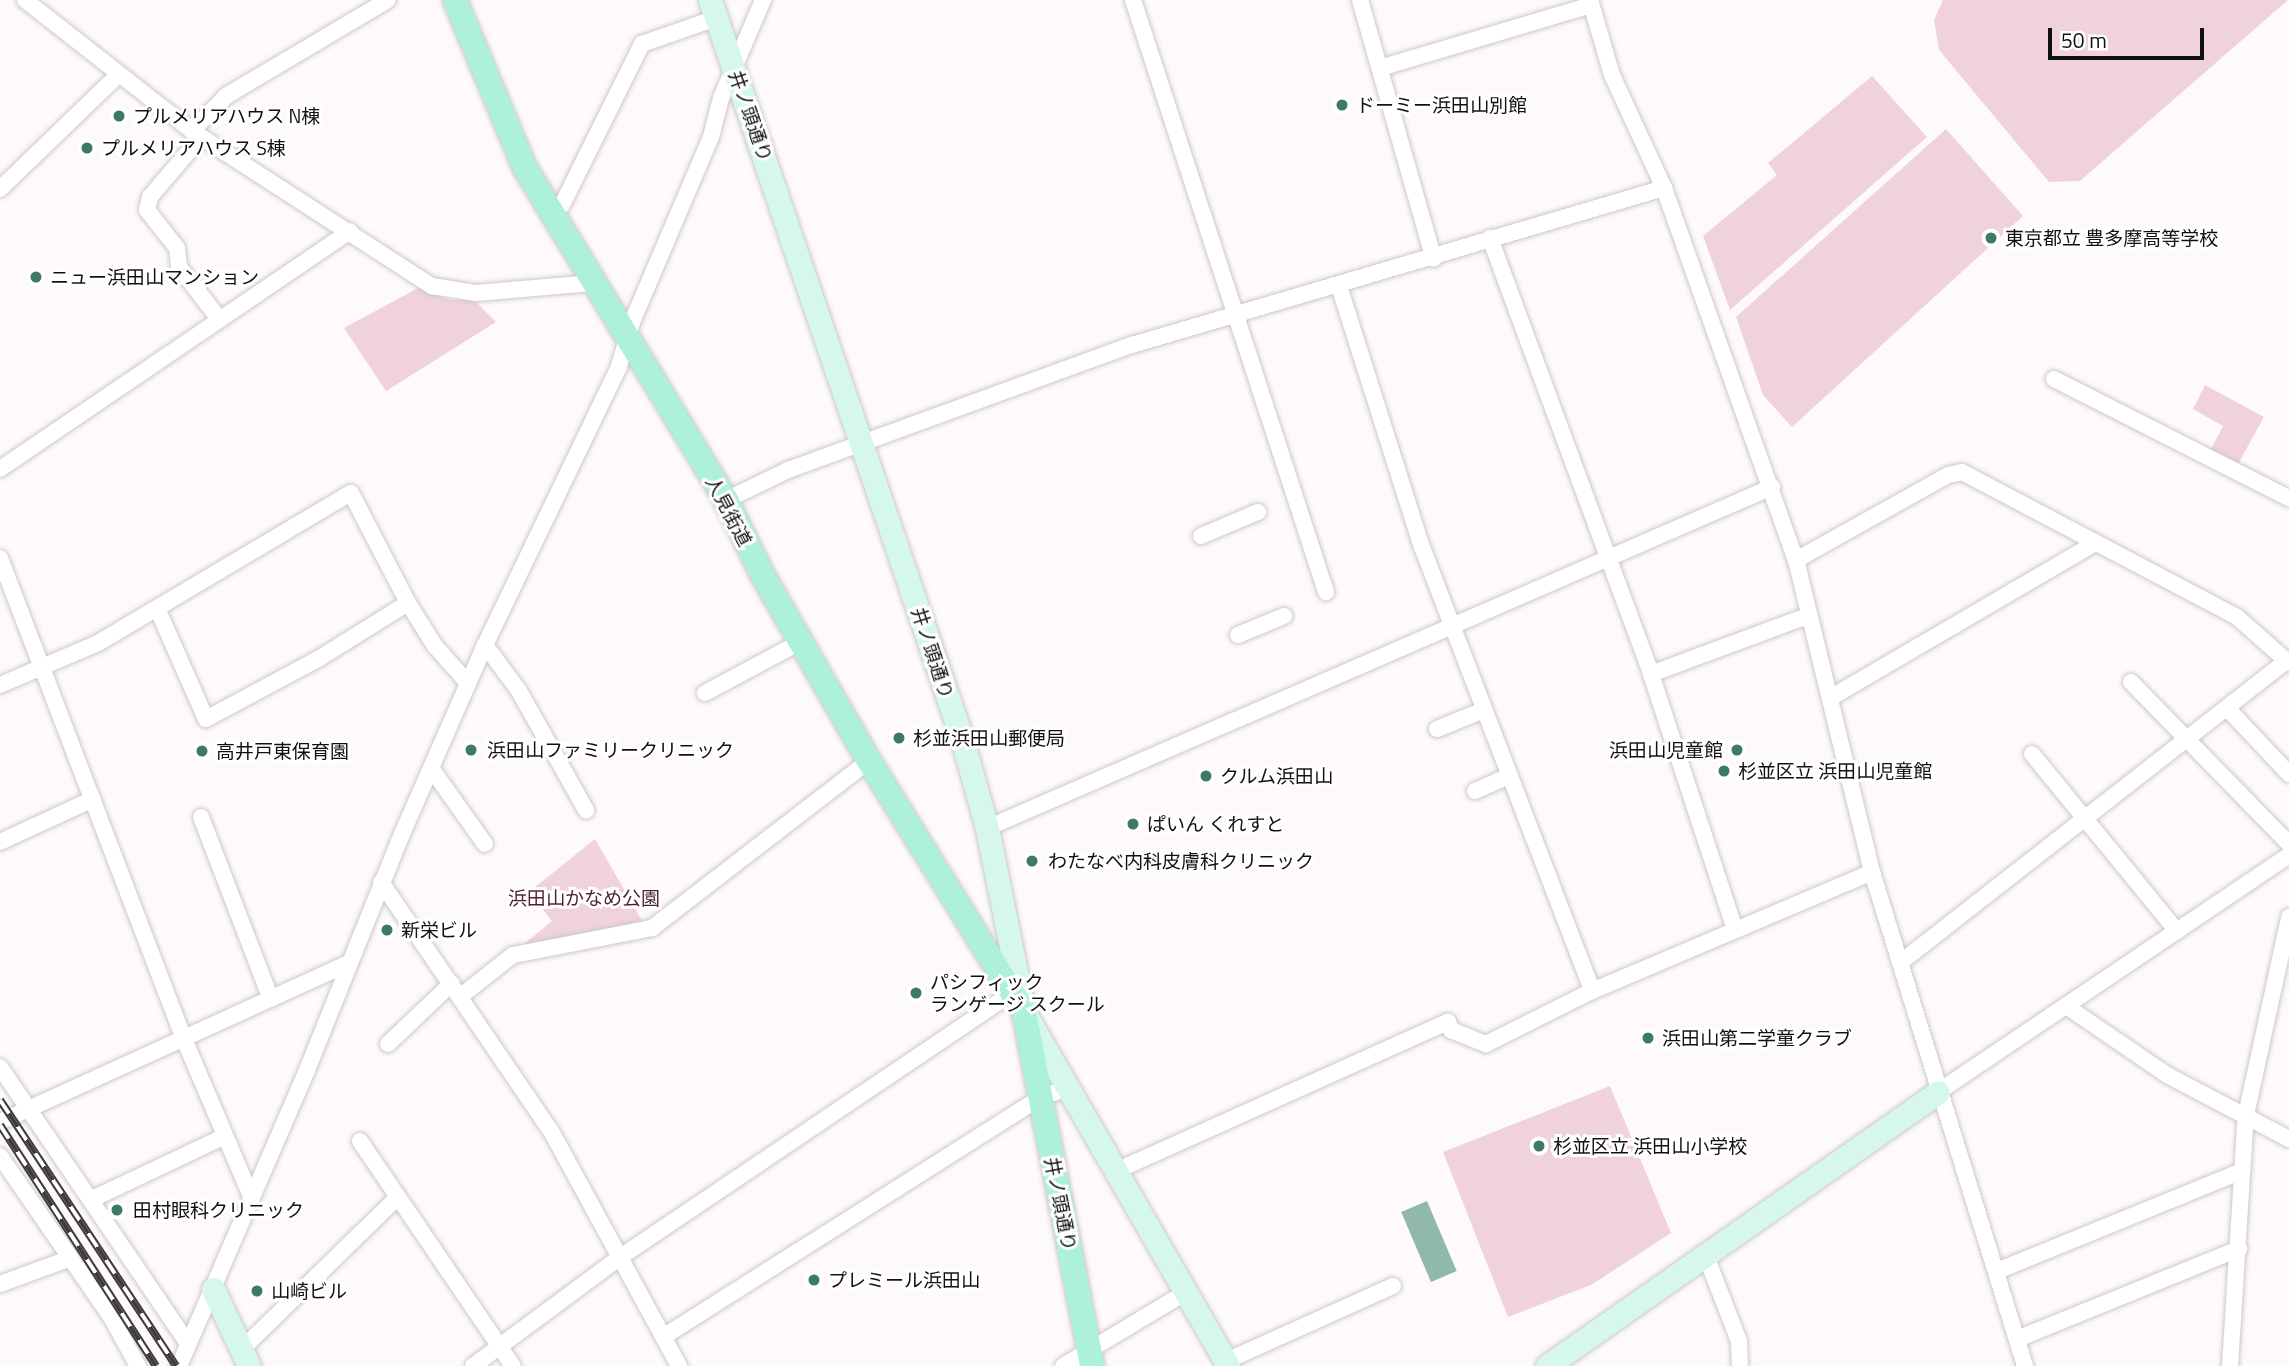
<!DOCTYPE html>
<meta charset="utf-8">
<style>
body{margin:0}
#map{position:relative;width:2289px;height:1366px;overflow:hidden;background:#fef9fb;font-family:"Titillium Web","Noto Sans JP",sans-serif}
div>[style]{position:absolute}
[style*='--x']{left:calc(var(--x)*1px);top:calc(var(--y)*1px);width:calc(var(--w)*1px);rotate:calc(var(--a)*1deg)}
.green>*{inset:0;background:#efd2de}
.water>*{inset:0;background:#91b9a9;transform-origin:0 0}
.roads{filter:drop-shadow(0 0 2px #cdc8ca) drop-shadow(0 0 2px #cdc8ca)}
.street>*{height:16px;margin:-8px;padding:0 8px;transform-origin:8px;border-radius:8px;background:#fff}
.secondary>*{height:23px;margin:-11.5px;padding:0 11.5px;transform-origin:11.5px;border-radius:11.5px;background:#d6f8ec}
.primary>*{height:24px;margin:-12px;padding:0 12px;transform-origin:12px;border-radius:12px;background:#adf1da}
.rail>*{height:8px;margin-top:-4px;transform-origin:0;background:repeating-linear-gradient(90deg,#fff 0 16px,#3d3b3c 0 32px);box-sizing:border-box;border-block:2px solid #3d3b3c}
.dots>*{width:19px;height:19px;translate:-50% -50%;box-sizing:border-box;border:4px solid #fff;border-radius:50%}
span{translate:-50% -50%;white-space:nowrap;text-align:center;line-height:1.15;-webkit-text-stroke:6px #fff;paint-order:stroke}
.poi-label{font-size:19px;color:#121011}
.left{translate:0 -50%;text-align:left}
.right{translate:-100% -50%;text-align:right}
.street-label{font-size:19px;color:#121011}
.park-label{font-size:19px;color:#4e1f37}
.scale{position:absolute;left:2048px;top:28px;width:156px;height:32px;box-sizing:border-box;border:4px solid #121011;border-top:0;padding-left:9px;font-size:21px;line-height:24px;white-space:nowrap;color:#121011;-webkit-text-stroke:5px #fff;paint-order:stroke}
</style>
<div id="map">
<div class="green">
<div style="clip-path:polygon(1943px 0,2288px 0,2080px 181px,2049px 182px,1939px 50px,1934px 20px)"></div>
<div style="clip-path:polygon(1872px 76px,1927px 137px,1730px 310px,1703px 236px,1777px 175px,1768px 163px)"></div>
<div style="clip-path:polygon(1946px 129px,2023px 216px,1792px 427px,1763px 395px,1736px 317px)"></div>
<div style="clip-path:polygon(418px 288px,450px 300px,474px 300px,496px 322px,386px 391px,344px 328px)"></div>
<div style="clip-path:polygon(2205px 385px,2264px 417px,2238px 464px,2210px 451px,2223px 426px,2193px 409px)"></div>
<div style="clip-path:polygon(595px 839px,645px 926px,517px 950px,552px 921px,529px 892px)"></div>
<div style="clip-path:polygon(1610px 1086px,1671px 1233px,1591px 1285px,1508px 1317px,1443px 1152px)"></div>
</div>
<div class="water">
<div style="left:1427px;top:1201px;width:76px;height:28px;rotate:67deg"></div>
</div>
<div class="roads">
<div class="street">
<div style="--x:25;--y:0;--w:212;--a:38.1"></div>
<div style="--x:192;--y:131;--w:286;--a:32.9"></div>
<div style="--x:432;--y:286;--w:45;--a:9"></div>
<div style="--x:476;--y:293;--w:117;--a:-4.9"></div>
<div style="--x:1133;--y:0;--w:623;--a:71.94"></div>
<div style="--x:1360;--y:0;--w:269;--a:74.1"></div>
<div style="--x:1590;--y:0;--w:78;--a:73.7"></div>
<div style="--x:1612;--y:75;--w:124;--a:65.3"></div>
<div style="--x:1664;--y:188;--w:395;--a:70.5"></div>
<div style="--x:1796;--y:560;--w:321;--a:76.3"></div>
<div style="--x:1872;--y:872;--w:517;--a:72.79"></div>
<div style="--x:1380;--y:68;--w:220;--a:-16.6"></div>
<div style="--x:192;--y:131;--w:49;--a:-45.8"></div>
<div style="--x:226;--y:96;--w:188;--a:-30.7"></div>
<div style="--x:201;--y:137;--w:79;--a:130.4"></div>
<div style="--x:150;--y:197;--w:13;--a:103"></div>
<div style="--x:147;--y:210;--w:48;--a:51.7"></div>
<div style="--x:177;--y:248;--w:19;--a:84"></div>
<div style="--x:179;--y:267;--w:67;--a:52.3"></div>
<div style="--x:0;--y:189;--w:163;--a:-44"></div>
<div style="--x:562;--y:205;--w:180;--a:-63.6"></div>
<div style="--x:642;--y:44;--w:78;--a:-19.4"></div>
<div style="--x:1490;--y:238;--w:465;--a:69.7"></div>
<div style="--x:1651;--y:674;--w:269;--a:71.8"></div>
<div style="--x:1339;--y:286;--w:274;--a:72.4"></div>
<div style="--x:1422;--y:547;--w:475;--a:69"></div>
<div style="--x:2054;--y:379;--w:263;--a:26.9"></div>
<div style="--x:0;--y:469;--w:423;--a:-34.2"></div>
<div style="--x:726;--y:500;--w:69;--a:-25.8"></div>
<div style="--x:788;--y:470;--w:366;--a:-20"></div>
<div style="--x:1132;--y:345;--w:555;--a:-16.44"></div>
<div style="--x:1201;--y:536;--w:62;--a:-22.8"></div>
<div style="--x:0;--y:558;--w:515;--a:69.07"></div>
<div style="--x:184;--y:1039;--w:171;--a:66.9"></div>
<div style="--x:1796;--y:560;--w:174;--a:-29.2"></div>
<div style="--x:1948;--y:475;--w:14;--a:-12"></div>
<div style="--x:1962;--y:472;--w:311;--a:27.8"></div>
<div style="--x:2237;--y:617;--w:69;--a:41.5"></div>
<div style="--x:157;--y:608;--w:121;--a:66.2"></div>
<div style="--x:206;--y:719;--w:127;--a:-28.2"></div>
<div style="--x:318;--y:659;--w:106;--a:-31.9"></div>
<div style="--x:1238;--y:635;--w:50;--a:-22.4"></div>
<div style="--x:485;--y:645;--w:57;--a:53.5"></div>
<div style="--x:519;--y:691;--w:137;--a:60.6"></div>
<div style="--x:1651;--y:674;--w:166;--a:-20.4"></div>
<div style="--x:2131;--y:682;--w:226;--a:45.7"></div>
<div style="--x:0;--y:685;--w:107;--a:-23.2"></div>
<div style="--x:98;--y:643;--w:294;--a:-30.7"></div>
<div style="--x:351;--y:493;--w:124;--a:62.6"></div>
<div style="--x:408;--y:603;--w:51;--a:57.9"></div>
<div style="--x:435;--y:646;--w:50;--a:48.3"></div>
<div style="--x:705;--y:693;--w:108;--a:-28.2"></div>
<div style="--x:1830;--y:698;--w:307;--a:-30.3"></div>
<div style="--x:2227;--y:708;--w:91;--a:46.8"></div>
<div style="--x:1437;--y:729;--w:51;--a:-22"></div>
<div style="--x:2032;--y:754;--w:229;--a:50.7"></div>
<div style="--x:431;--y:768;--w:93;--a:54.6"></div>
<div style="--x:1475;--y:791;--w:37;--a:-24"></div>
<div style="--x:201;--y:817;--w:195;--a:69"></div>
<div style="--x:987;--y:828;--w:856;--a:-23.48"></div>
<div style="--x:0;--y:842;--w:102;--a:-24.8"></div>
<div style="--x:381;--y:882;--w:301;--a:55.7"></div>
<div style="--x:551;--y:1131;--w:268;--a:61.4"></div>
<div style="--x:1901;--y:962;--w:489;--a:-38"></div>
<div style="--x:461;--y:996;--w:66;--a:-38.3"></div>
<div style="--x:513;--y:955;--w:142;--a:-11"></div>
<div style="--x:652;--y:928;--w:274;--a:-37.6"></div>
<div style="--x:2066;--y:1006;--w:122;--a:34.3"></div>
<div style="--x:2167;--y:1075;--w:138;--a:27.7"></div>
<div style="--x:388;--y:1044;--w:88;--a:-43.6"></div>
<div style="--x:0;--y:1067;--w:335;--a:55.8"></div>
<div style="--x:1938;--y:1092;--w:424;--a:-34"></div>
<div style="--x:0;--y:1122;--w:380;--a:-24.5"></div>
<div style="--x:360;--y:1141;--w:272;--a:55.8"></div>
<div style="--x:0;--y:1156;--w:196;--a:55.4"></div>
<div style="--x:111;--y:1317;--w:56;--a:61.1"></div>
<div style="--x:1118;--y:1170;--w:362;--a:-24.2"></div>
<div style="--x:1448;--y:1022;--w:9;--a:69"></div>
<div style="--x:1451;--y:1030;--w:38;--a:22"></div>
<div style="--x:1486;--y:1044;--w:119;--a:-26.6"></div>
<div style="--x:1592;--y:991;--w:304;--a:-23"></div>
<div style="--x:92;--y:1199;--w:145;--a:-25.3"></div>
<div style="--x:1706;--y:1256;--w:91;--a:68.8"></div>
<div style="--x:1739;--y:1341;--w:25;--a:88"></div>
<div style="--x:1997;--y:1271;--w:265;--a:-22.2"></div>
<div style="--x:0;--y:1284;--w:72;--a:-20.2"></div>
<div style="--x:663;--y:1337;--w:448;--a:-32.4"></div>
<div style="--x:1041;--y:1097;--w:23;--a:-18"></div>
<div style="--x:1063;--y:1090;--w:14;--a:36"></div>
<div style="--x:2017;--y:1339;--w:240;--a:-22.1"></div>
<div style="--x:242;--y:1349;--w:216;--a:-44.3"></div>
<div style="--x:1226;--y:1361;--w:183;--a:-24.2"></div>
<div style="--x:179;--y:1366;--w:322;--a:-66.6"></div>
<div style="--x:307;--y:1070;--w:254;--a:-68.1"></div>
<div style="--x:402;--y:834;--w:206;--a:-66.3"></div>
<div style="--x:485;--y:645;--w:310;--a:-64.3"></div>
<div style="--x:619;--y:366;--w:46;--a:-73.5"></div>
<div style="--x:632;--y:322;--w:201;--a:-66.9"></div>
<div style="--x:711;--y:137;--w:40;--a:-75.6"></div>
<div style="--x:721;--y:98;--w:107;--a:-66.8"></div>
<div style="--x:473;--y:1366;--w:182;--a:-36.5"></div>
<div style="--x:619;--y:1258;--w:476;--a:-34"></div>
<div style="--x:1063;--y:1366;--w:146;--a:-31"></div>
<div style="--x:2230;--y:1366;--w:252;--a:-86.4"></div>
<div style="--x:2246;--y:1115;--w:203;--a:-77.7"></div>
</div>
<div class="secondary">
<div style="--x:710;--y:0;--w:781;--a:71.17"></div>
<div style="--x:962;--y:739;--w:92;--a:74.3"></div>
<div style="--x:987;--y:828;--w:188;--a:78.6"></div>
<div style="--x:1024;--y:1012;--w:409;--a:60"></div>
<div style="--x:213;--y:1289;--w:85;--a:64.9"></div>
<div style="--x:1547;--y:1366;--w:477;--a:-35"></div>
</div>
<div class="primary">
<div style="--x:455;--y:0;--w:182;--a:67.4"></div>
<div style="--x:525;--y:168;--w:388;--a:58.8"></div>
<div style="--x:726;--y:500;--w:85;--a:64"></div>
<div style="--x:763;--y:576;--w:213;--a:60.2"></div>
<div style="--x:869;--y:761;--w:295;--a:58.3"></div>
<div style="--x:1024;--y:1012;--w:360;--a:79.1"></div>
</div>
</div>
<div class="rail">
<div style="--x:0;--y:1100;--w:319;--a:56.5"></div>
<div style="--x:0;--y:1125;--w:287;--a:57.1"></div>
</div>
<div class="dots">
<div style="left:1342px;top:105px;background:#3d7964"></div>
<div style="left:119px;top:116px;background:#3d7964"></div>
<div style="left:87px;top:148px;background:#3d7964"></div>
<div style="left:1991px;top:238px;background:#3d7964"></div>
<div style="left:36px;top:277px;background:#3d7964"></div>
<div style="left:899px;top:738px;background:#3d7964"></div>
<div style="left:471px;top:750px;background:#3d7964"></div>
<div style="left:1737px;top:750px;background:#3d7964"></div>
<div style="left:202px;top:751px;background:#3d7964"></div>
<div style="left:1724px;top:771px;background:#3d7964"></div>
<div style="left:1206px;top:776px;background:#3d7964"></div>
<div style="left:1133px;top:824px;background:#3d7964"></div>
<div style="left:1032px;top:861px;background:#3d7964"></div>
<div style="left:387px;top:930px;background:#3d7964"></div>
<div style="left:916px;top:993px;background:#3d7964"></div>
<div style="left:1648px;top:1038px;background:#3d7964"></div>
<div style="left:1539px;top:1146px;background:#3d7964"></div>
<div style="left:117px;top:1210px;background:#3d7964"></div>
<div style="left:814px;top:1280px;background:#3d7964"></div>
<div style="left:257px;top:1291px;background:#3d7964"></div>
</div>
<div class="poi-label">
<span class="left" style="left:1356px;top:105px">ドーミー浜田山別館</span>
<span class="left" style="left:133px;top:116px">プルメリアハウス N棟</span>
<span class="left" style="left:101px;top:148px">プルメリアハウス S棟</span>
<span class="left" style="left:2005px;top:238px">東京都立 豊多摩高等学校</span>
<span class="left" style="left:50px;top:277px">ニュー浜田山マンション</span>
<span class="left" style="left:913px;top:738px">杉並浜田山郵便局</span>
<span class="left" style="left:487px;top:750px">浜田山ファミリークリニック</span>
<span class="right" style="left:1723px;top:750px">浜田山児童館</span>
<span class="left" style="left:216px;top:751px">高井戸東保育園</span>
<span class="left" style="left:1738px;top:771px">杉並区立 浜田山児童館</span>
<span class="left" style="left:1220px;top:776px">クルム浜田山</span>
<span class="left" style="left:1147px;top:824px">ぱいん くれすと</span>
<span class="left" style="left:1048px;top:861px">わたなべ内科皮膚科クリニック</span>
<span class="left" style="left:401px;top:930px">新栄ビル</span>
<span class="left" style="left:930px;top:993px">パシフィック<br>ランゲージ スクール</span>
<span class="left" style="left:1662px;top:1038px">浜田山第二学童クラブ</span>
<span class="left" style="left:1553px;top:1146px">杉並区立 浜田山小学校</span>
<span class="left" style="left:133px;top:1210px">田村眼科クリニック</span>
<span class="left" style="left:828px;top:1280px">プレミール浜田山</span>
<span class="left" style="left:271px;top:1291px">山崎ビル</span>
</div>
<div class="street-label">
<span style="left:751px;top:116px;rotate:71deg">井ノ頭通り</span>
<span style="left:729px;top:511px;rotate:62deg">人見街道</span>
<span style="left:933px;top:653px;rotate:72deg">井ノ頭通り</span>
<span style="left:1061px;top:1204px;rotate:79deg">井ノ頭通り</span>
</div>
<div class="park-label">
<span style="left:584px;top:898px">浜田山かなめ公園</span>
</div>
<div class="scale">50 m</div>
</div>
